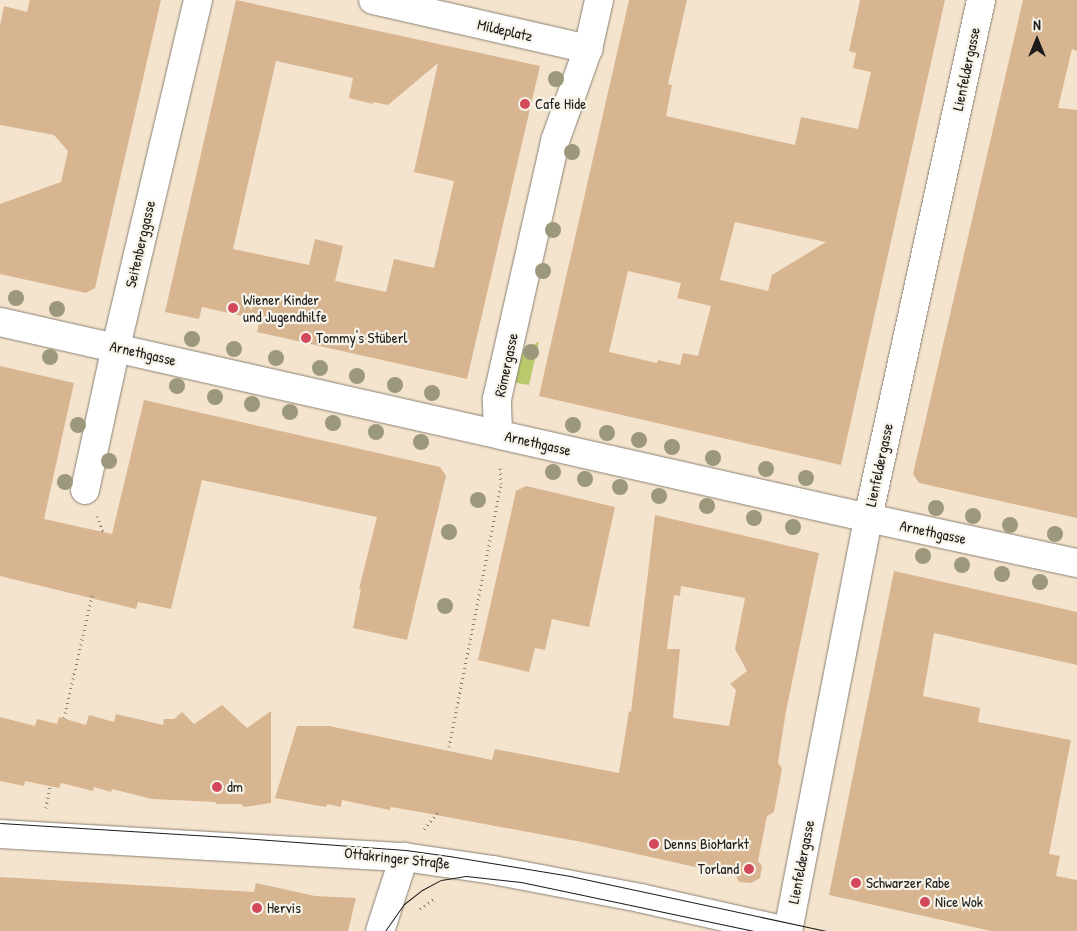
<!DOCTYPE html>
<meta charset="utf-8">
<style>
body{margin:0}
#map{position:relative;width:1077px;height:931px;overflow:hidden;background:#f5e4cd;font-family:"Patrick Hand",sans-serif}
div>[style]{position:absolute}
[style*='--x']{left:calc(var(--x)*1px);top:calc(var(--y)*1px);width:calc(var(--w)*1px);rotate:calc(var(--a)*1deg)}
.green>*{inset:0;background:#bac96c}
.building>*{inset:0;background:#d8b591}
.path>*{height:3px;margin-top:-1.5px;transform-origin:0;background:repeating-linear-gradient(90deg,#888074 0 1px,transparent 0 5px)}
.roads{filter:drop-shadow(0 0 1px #888074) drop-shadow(0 0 1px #888074)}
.street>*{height:28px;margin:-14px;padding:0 14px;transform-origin:14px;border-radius:14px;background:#fff}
.tram>*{height:1px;margin:-0.5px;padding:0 0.5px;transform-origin:0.5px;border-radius:0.5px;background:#1c1c1c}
.trees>*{width:16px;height:16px;margin:-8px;border-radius:50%;background:#9c987b}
.dots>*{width:14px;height:14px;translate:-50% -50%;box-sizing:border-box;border:2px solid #f7f3e8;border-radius:50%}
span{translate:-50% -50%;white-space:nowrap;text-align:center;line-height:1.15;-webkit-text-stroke:4.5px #f7f3e8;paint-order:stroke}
.street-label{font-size:15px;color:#1c1c1c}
.poi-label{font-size:15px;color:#1c1c1c}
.left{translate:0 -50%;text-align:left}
.right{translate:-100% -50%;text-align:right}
.north{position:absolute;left:1012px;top:15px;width:50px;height:50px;-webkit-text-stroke:4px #f7f3e8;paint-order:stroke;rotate:0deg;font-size:14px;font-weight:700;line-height:20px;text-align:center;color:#1c1c1c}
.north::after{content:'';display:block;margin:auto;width:18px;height:22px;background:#1c1c1c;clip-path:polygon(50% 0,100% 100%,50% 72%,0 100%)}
</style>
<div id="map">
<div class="green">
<div style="clip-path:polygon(539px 341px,529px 385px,511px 382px,517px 357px)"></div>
</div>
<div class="building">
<div style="clip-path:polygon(30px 0,161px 0,95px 288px,86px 293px,0 274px,0 204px,61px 182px,68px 151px,54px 135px,0 125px,0 26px,4px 6px,27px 12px)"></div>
<div style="clip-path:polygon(evenodd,236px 0,540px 66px,467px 379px,257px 332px,260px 320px,202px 307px,199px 319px,165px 312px,236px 0,276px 61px,353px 78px,349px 98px,373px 104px,373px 102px,388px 105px,438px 63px,414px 172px,454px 181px,434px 268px,394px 259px,386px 292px,335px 281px,343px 246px,315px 239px,309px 265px,233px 249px,276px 61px)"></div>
<div style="clip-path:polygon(evenodd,629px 0,687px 0,668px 84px,672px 85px,666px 116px,795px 145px,801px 117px,858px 129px,871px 72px,853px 68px,856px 53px,849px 51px,860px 0,945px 0,841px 465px,539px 396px,629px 0,735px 222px,826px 242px,772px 275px,768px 291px,720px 280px,735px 222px,629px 0,628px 271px,681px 283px,677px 298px,711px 306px,698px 356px,683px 353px,680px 365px,658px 360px,657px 363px,609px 352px,628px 271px)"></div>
<div style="clip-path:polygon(1023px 0,1077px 0,1077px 51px,1072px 49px,1058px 108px,1077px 110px,1077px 518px,919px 483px,913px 474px)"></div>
<div style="clip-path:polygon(0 366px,74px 383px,44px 519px,112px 534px,144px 400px,440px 467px,446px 476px,407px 640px,353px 628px,361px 589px,359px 589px,377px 517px,202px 480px,171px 609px,138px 602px,136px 609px,0 576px)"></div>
<div style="clip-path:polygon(526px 486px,615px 507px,589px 627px,552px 619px,545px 650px,535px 648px,529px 672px,478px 660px,516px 491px)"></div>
<div style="clip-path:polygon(evenodd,655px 515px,819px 553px,786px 711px,778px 762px,782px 769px,774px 812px,767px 816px,758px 861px,762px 866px,760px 878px,751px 883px,739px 882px,736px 876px,587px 843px,420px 812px,391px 807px,390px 810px,342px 800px,341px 807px,327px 804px,326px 807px,275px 798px,297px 726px,329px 726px,492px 760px,495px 749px,619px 773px,629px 711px,631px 712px,655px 515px,681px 586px,745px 598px,735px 649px,747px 671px,730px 684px,736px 690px,729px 726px,673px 718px,680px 649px,667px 649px,674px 595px,680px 596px,681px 586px)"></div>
<div style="clip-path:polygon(894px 571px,1077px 612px,1077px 665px,934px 633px,923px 696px,980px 708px,978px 722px,1071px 740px,1049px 854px,1060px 856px,1056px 876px,1077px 880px,1077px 931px,991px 931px,829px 895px)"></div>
<div style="clip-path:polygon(222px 705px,247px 728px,271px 711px,271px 803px,244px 807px,241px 804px,217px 804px,215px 802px,152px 799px,112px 789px,111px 792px,94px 787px,93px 791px,61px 783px,59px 788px,25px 781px,24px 786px,0 781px,0 717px,35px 726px,37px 719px,57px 724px,59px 717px,86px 725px,89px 715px,114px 722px,116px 714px,163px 725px,164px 719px,174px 719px,182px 712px,194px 724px)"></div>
<div style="clip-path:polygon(0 877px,254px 892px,256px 883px,315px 896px,356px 898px,348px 931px,0 931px)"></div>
</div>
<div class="path">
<div style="--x:97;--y:516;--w:17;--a:69"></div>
<div style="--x:64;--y:718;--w:130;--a:-77.1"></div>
<div style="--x:449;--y:747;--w:268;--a:-78.8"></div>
<div style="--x:501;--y:484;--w:19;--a:-93"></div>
<div style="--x:46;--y:808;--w:22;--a:-80"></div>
<div style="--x:424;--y:829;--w:22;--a:-51"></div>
<div style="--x:420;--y:909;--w:19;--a:-35"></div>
</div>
<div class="roads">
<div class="street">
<div style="--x:373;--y:0;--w:221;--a:12.8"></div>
<div style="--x:0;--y:322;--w:890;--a:12.72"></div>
<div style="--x:868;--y:518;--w:214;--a:12.2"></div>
<div style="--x:498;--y:433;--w:34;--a:-92"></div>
<div style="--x:497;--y:399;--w:264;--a:-77.3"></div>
<div style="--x:555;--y:141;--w:98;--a:-70.3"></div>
<div style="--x:588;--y:49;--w:50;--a:-77.3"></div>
<div style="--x:85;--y:490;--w:146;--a:-77.8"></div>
<div style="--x:116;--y:347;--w:357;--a:-76.7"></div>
<div style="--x:0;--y:834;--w:405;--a:3.3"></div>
<div style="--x:404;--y:857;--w:90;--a:8.3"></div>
<div style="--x:493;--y:870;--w:150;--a:10.8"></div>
<div style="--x:640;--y:898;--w:151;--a:12.7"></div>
<div style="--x:380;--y:931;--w:78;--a:-72"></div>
<div style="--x:788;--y:931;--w:421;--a:-79"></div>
<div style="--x:868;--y:518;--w:530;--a:-77.69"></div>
</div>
</div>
<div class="tram">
<div style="--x:0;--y:823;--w:228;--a:3.5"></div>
<div style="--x:228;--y:837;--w:178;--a:4.2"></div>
<div style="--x:406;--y:850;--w:43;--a:7.9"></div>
<div style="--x:449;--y:856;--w:123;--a:9.4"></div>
<div style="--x:570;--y:876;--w:262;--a:12.1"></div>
<div style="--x:385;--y:931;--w:33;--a:-55"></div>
<div style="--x:404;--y:904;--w:23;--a:-38"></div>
<div style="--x:422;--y:890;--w:21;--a:-28"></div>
<div style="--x:441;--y:880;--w:25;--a:-9"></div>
<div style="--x:466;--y:876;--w:55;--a:6.2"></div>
<div style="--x:521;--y:882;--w:238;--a:11.9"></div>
</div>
<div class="trees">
<div style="left:556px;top:79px"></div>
<div style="left:572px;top:152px"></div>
<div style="left:553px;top:230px"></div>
<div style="left:543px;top:271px"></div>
<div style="left:16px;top:298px"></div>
<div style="left:57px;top:309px"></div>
<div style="left:192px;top:339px"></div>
<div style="left:234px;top:349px"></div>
<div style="left:531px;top:352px"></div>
<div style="left:50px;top:357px"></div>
<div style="left:276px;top:358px"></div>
<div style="left:320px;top:368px"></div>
<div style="left:357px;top:376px"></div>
<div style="left:395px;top:385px"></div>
<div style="left:177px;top:386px"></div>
<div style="left:432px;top:393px"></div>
<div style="left:215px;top:397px"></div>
<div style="left:252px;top:404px"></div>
<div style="left:290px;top:412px"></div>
<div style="left:333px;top:423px"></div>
<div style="left:78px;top:425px"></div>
<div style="left:573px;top:425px"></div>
<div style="left:376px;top:432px"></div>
<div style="left:607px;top:433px"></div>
<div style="left:639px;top:440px"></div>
<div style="left:421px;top:442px"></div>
<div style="left:672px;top:447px"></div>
<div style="left:713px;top:458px"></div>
<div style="left:109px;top:461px"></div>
<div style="left:766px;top:469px"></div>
<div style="left:553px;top:472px"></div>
<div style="left:806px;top:478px"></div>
<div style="left:585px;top:479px"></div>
<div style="left:65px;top:482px"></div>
<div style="left:620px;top:487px"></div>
<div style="left:659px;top:496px"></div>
<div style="left:478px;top:500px"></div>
<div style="left:707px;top:506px"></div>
<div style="left:936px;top:508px"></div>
<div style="left:973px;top:516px"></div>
<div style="left:754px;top:518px"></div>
<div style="left:1010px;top:525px"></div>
<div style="left:793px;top:527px"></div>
<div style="left:449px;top:532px"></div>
<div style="left:1055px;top:534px"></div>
<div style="left:923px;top:556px"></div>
<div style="left:962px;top:565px"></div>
<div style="left:1002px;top:574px"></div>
<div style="left:1040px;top:582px"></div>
<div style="left:445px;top:606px"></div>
</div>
<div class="dots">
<div style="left:525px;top:104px;background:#d1495b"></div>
<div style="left:233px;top:308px;background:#d1495b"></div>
<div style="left:306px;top:338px;background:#d1495b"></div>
<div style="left:217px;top:787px;background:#d1495b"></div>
<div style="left:654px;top:844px;background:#d1495b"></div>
<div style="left:749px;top:869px;background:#d1495b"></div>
<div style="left:856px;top:883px;background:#d1495b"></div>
<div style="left:925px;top:902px;background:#d1495b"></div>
<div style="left:257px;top:908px;background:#d1495b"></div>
</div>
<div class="street-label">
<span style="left:505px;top:30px;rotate:13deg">Mildeplatz</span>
<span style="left:966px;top:69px;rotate:-78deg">Lienfeldergasse</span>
<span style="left:140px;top:244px;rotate:-77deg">Seitenberggasse</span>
<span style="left:143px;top:353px;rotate:13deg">Arnethgasse</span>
<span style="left:506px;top:365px;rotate:-78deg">Römergasse</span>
<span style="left:538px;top:443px;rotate:13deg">Arnethgasse</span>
<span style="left:879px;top:465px;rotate:-78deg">Lienfeldergasse</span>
<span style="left:933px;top:532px;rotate:12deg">Arnethgasse</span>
<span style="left:397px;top:858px;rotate:6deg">Ottakringer Straße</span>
<span style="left:801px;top:862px;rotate:-79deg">Lienfeldergasse</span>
</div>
<div class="poi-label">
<span class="left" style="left:535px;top:104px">Cafe Hide</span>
<span class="left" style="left:243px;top:308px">Wiener Kinder<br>und Jugendhilfe</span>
<span class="left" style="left:316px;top:338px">Tommy's Stüberl</span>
<span class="left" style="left:227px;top:787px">dm</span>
<span class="left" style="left:664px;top:844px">Denns BioMarkt</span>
<span class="right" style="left:739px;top:869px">Torland</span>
<span class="left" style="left:866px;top:883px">Schwarzer Rabe</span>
<span class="left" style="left:935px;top:902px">Nice Wok</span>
<span class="left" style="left:267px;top:908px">Hervis</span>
</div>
<div class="north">N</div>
</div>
